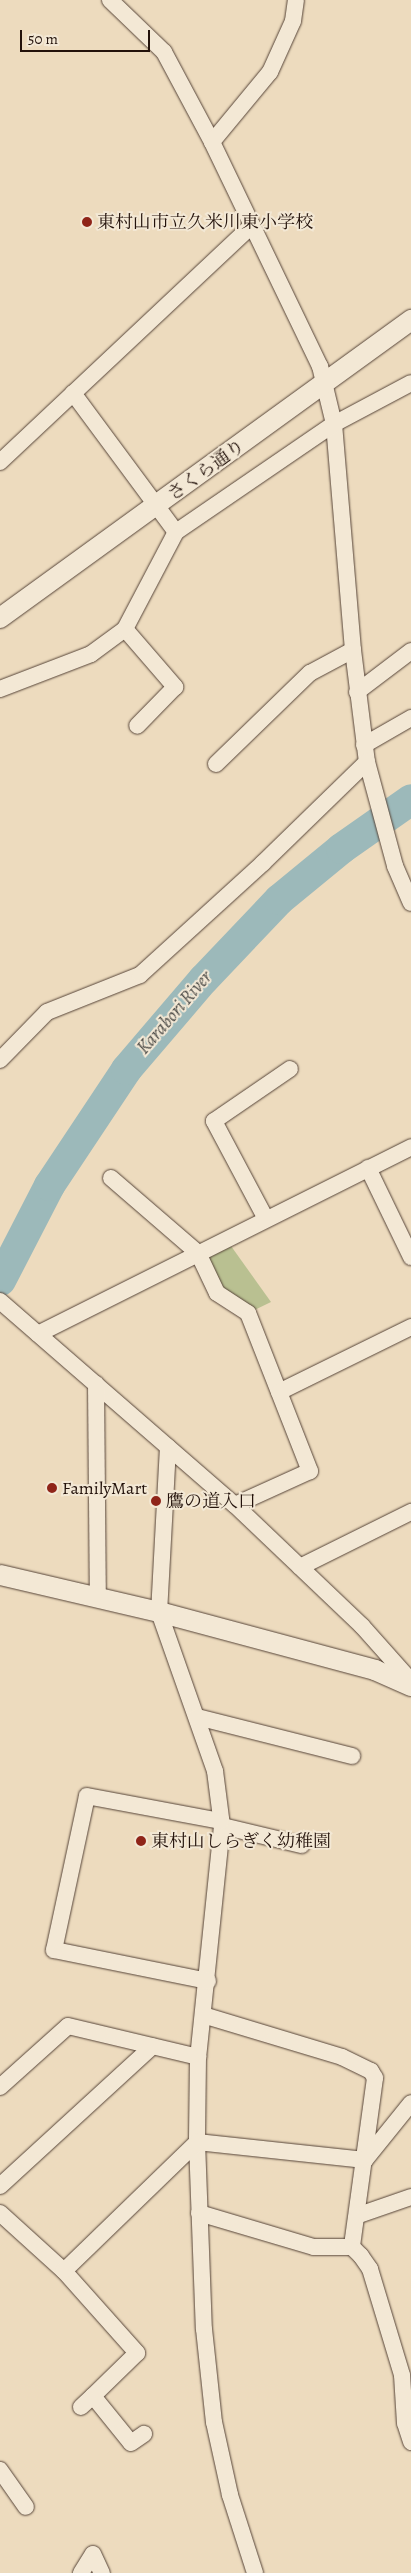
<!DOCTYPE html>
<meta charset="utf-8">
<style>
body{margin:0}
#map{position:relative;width:411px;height:2573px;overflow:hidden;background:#eddbbe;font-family:Alegreya,"Noto Serif JP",serif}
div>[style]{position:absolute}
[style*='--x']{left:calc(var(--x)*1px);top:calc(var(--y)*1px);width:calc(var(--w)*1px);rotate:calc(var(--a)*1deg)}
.green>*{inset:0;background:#b9c091}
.river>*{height:31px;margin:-15.5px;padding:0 15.5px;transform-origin:15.5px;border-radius:15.5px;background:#9cb9ba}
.roads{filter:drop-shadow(0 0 1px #564438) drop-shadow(0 0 1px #564438)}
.minor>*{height:16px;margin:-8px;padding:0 8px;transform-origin:8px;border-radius:8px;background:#f3e8d5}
.tertiary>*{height:20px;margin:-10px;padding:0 10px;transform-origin:10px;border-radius:10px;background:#f3e8d5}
.dots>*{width:14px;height:14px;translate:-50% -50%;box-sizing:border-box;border:2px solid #f3e8d5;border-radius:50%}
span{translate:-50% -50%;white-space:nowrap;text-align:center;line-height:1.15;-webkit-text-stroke:4px #f3e8d5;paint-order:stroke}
.poi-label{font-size:18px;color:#23120b}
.left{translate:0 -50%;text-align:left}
.street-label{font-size:18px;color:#23120b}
.water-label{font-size:19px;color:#4d4c48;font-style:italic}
.scale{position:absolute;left:20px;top:30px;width:130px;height:22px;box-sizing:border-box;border:2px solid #23120b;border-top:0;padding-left:6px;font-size:15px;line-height:18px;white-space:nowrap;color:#23120b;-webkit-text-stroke:4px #f3e8d5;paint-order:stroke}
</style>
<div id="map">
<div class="green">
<div style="clip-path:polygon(226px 1239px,271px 1302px,248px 1313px,217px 1293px,198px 1253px)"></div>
</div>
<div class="river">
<div style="--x:0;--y:1280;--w:107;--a:-62.7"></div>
<div style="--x:49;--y:1185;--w:139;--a:-56.4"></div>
<div style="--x:126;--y:1069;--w:118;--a:-49.5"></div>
<div style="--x:203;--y:979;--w:110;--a:-46.5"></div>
<div style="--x:279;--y:899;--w:80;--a:-39.4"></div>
<div style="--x:341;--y:848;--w:85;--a:-35"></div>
</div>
<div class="roads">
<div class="minor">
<div style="--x:110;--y:0;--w:75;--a:43.9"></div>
<div style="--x:164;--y:52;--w:102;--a:61.9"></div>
<div style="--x:212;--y:142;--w:249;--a:64.3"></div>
<div style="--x:320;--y:366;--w:60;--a:76.4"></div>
<div style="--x:334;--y:424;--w:227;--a:85.2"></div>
<div style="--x:353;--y:650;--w:113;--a:82.9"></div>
<div style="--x:367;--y:762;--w:108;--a:74.9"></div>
<div style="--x:395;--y:866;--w:40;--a:66.6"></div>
<div style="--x:212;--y:142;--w:91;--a:-50.4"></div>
<div style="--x:270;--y:72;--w:56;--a:-65.7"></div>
<div style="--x:293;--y:21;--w:21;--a:-82"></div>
<div style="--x:73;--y:393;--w:173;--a:53.5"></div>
<div style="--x:0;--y:462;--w:346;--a:-43.2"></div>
<div style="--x:125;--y:629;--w:77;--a:49.2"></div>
<div style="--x:175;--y:687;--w:54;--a:134.3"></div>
<div style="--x:0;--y:689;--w:97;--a:-21"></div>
<div style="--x:91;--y:654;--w:42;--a:-36.3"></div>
<div style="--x:125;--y:629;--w:110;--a:-62.3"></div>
<div style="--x:176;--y:532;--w:191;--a:-34.4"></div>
<div style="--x:334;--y:424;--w:87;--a:-28"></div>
<div style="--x:357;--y:692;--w:68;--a:-37.2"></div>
<div style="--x:364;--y:745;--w:54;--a:-29.9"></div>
<div style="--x:216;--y:764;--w:131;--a:-44.1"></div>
<div style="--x:310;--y:673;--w:49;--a:-28.1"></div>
<div style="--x:0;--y:1060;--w:67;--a:-45.6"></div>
<div style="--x:47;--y:1012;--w:100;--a:-21.7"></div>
<div style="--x:140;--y:975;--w:166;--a:-42.3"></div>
<div style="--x:263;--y:863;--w:145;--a:-44.2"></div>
<div style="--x:368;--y:1168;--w:99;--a:64.2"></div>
<div style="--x:111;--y:1178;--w:115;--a:40.8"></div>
<div style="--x:198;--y:1253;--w:44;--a:64.6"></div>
<div style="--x:217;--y:1293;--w:37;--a:33"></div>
<div style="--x:248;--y:1313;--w:170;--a:68.6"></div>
<div style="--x:310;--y:1471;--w:82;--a:155.6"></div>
<div style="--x:266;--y:1219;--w:111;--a:-118"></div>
<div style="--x:214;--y:1121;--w:92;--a:-34.4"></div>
<div style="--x:0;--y:1301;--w:311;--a:41"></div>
<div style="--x:235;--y:1505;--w:175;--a:43.6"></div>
<div style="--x:362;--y:1626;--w:74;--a:48.3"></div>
<div style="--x:38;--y:1334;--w:417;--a:-26.6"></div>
<div style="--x:96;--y:1384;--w:213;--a:89.5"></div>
<div style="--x:279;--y:1392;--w:147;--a:-26.2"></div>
<div style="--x:168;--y:1447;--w:165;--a:93.1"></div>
<div style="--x:159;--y:1612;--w:169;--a:70.6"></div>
<div style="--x:215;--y:1771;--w:55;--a:82.7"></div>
<div style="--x:222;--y:1826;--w:232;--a:95.9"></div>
<div style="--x:198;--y:2057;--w:85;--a:90.7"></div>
<div style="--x:197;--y:2142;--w:187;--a:87.9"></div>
<div style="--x:204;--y:2329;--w:94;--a:83.9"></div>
<div style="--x:214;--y:2422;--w:75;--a:77.6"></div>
<div style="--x:230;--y:2495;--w:82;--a:72.2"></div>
<div style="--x:300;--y:1567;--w:124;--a:-26.4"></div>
<div style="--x:197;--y:1717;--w:160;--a:14.1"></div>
<div style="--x:222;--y:1826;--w:82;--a:13.4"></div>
<div style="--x:208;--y:1981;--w:157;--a:-168.6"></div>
<div style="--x:54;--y:1950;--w:157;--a:-77.9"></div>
<div style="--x:87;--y:1796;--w:136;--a:10.6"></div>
<div style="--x:203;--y:2015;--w:145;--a:16.8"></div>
<div style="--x:342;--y:2057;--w:32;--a:26"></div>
<div style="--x:371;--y:2071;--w:8;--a:60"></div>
<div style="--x:375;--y:2078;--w:171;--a:97.8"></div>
<div style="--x:0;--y:2087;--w:91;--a:-41.9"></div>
<div style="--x:68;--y:2026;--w:134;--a:13.4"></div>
<div style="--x:0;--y:2186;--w:207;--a:-42.5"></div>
<div style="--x:0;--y:2213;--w:86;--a:42.2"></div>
<div style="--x:64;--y:2271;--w:110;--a:48.3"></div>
<div style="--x:137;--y:2353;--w:62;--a:135.7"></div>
<div style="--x:93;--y:2396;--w:60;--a:51"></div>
<div style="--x:131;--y:2443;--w:16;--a:-35"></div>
<div style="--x:199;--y:2213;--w:120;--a:16.5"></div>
<div style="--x:314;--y:2247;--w:38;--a:0"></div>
<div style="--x:352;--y:2247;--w:13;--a:45"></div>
<div style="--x:361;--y:2256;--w:16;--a:55"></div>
<div style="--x:370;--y:2269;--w:111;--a:73.2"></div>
<div style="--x:402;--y:2375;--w:48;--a:86.4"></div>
<div style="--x:405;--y:2423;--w:20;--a:72"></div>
<div style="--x:359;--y:2215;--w:55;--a:-19.1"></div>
<div style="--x:64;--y:2271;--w:185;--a:-44.1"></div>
<div style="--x:197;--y:2142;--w:169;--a:6.1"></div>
<div style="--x:365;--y:2160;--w:73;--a:-51.1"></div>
<div style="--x:81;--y:2407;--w:16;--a:-43"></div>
<div style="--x:0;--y:2470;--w:45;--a:54.9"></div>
<div style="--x:81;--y:2573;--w:22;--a:-58"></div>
<div style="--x:93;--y:2554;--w:21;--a:65"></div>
</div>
<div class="tertiary">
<div style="--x:0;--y:618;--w:508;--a:-35.94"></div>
<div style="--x:0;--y:1575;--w:163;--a:13.1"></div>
<div style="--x:159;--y:1612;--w:224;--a:15"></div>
<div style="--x:375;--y:1670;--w:39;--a:24"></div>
</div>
</div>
<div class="dots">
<div style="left:87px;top:222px;background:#8f2418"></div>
<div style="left:52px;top:1488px;background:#8f2418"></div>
<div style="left:156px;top:1501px;background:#8f2418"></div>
<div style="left:141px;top:1841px;background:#8f2418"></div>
</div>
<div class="poi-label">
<span class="left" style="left:97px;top:222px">東村山市立久米川東小学校</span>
<span class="left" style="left:62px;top:1488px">FamilyMart</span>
<span class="left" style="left:166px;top:1501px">鷹の道入口</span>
<span class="left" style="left:151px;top:1841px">東村山しらぎく幼稚園</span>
</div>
<div class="street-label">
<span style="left:206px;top:470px;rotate:-36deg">さくら通り</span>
</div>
<div class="water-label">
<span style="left:175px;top:1013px;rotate:-49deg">Karabori River</span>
</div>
<div class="scale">50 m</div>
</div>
